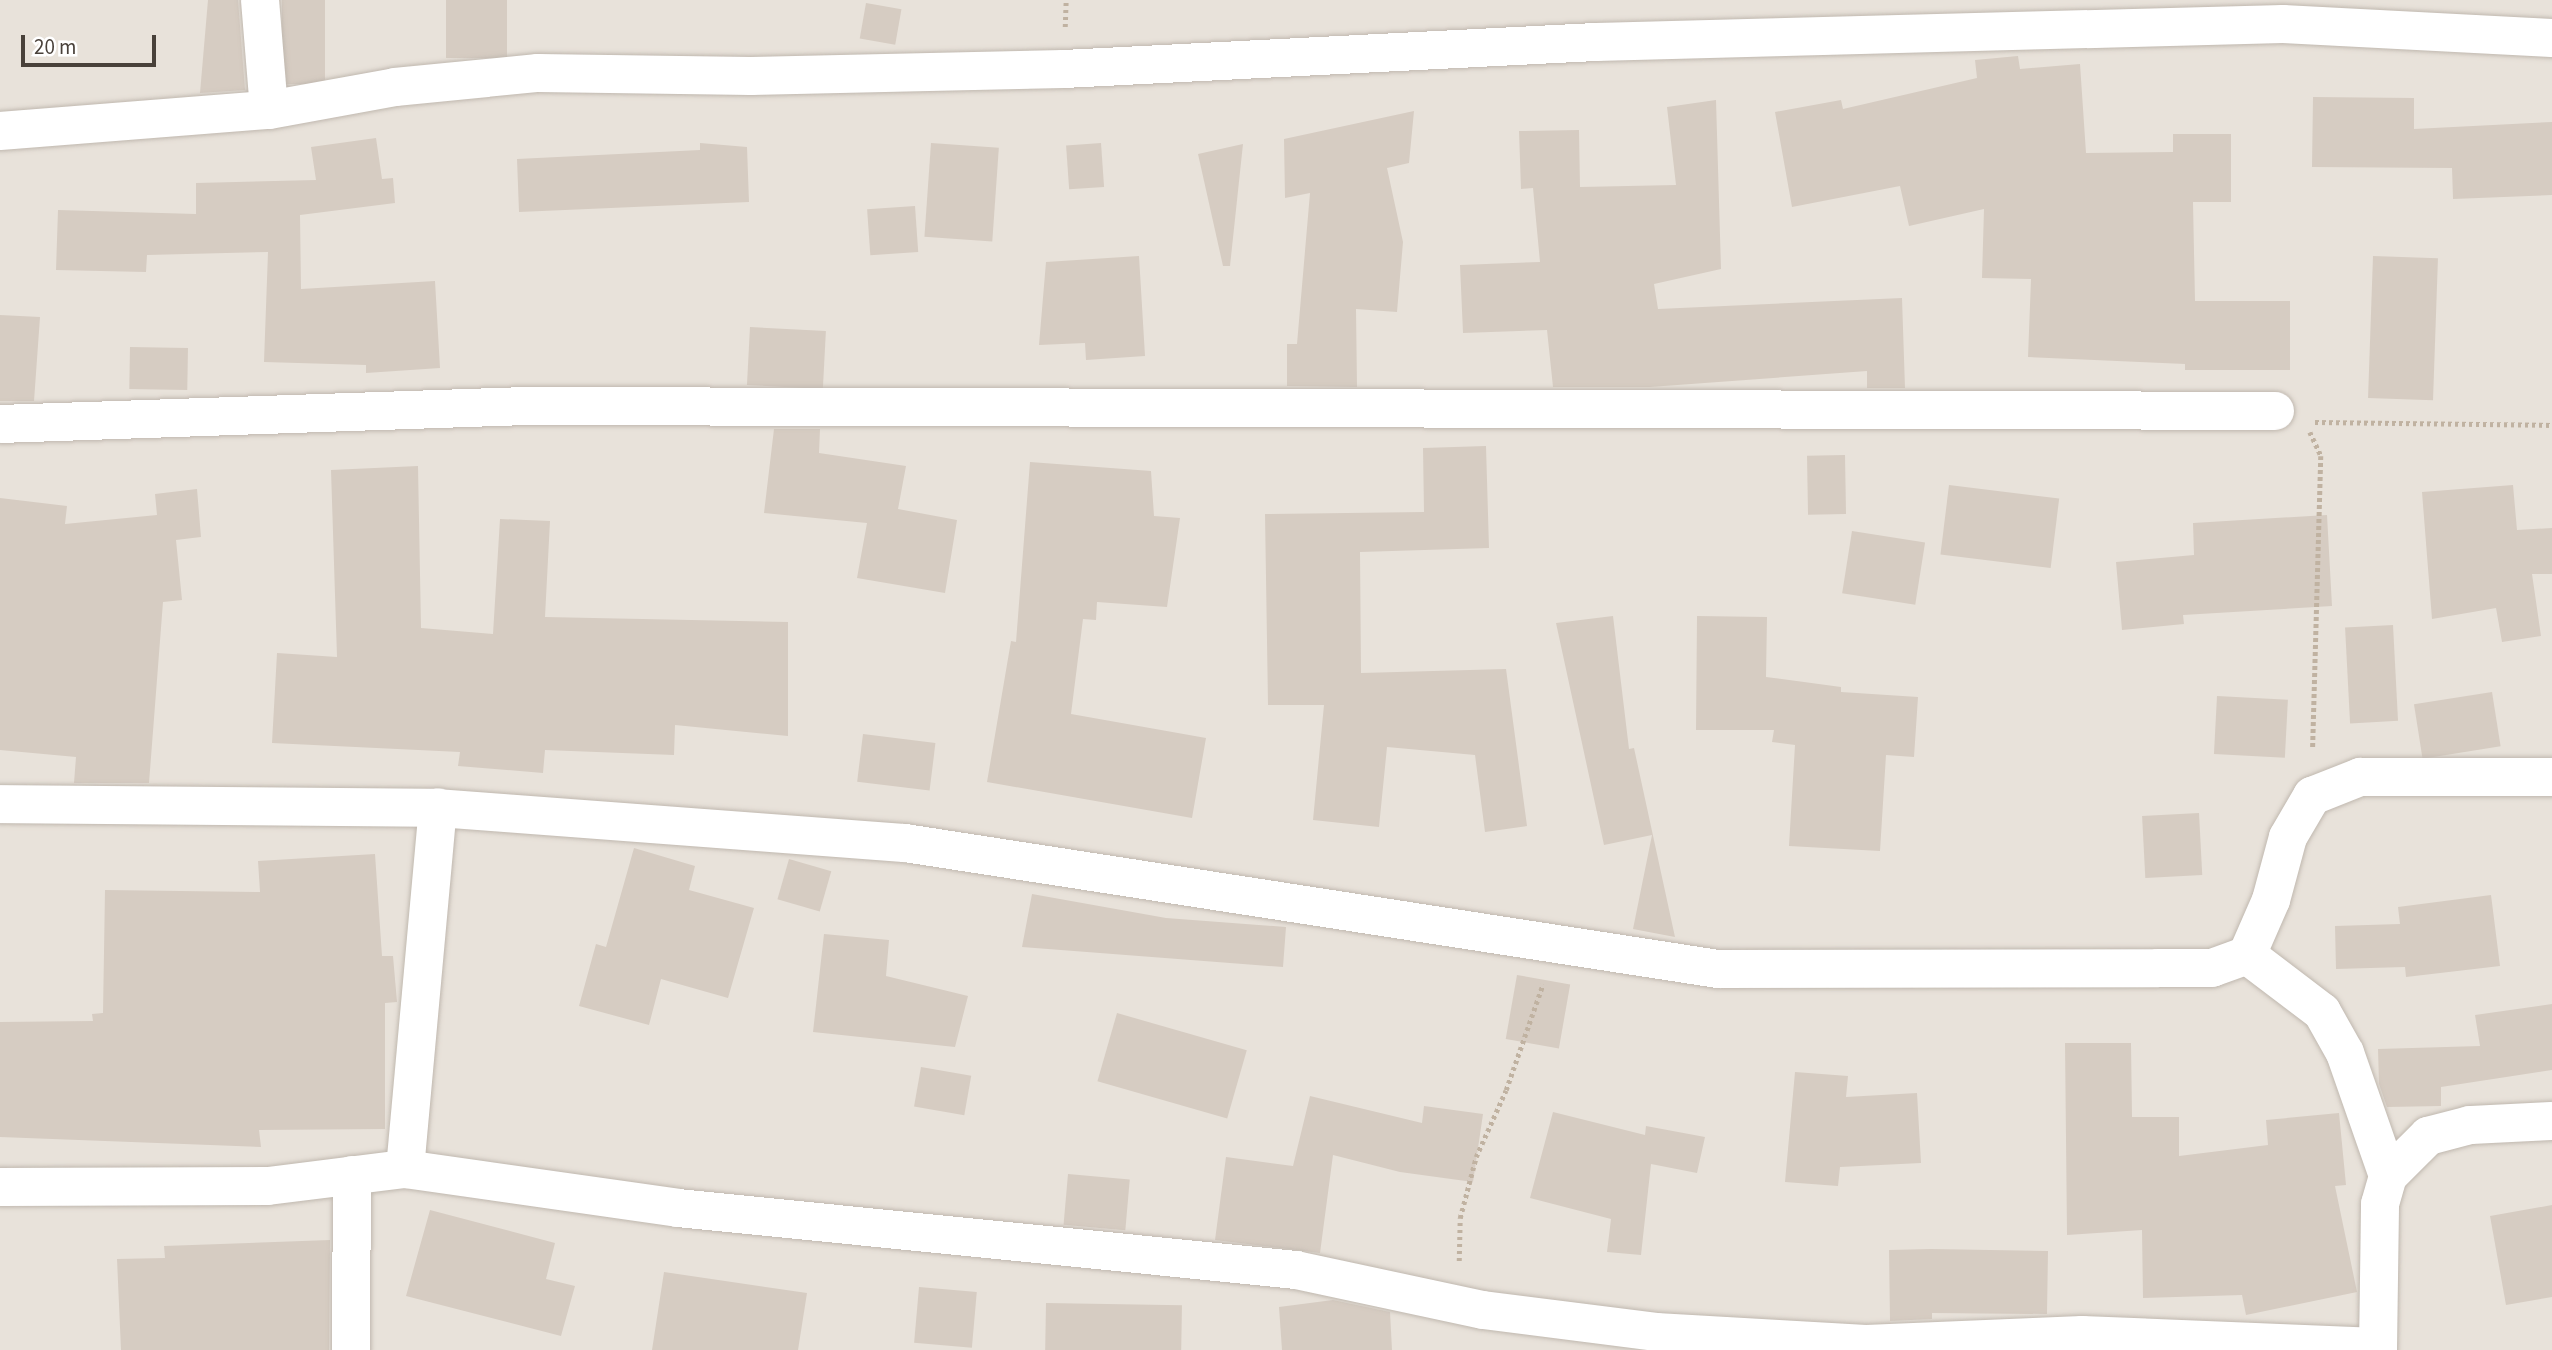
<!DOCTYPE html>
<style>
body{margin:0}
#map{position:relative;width:2552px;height:1350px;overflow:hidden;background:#f5f1ec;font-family:"Source Sans 3",sans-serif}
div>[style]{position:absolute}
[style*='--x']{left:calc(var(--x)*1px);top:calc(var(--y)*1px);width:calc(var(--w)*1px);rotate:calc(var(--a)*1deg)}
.residential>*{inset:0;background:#e8e2da;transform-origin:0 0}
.building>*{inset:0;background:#d6ccc2;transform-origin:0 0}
.path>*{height:4.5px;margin-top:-2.25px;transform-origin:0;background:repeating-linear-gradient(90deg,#c0b2a1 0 3.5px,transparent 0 7px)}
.roads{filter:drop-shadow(0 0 2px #c0b8af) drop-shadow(0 0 2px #c0b8af)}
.minor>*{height:38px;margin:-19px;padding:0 19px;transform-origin:19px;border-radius:19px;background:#fff}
span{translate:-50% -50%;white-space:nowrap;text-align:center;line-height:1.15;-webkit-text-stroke:5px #fff;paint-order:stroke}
.scale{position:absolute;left:21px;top:35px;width:135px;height:32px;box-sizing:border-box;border:4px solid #49413a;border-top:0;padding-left:9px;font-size:21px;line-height:24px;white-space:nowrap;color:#49413a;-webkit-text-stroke:5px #fff;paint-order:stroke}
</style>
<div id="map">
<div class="residential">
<div style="left:0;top:0;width:2552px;height:1350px"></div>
</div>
<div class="building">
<div style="clip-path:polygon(208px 0,238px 0,245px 90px,200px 93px)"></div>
<div style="left:282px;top:0;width:43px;height:84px"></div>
<div style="left:446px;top:0;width:61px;height:58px"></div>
<div style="left:866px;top:3px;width:36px;height:36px;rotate:10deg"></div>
<div style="clip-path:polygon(2018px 56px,2020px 69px,2080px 64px,2086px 153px,2173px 152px,2173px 134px,2231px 134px,2231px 202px,2193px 202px,2195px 301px,2290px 301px,2290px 370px,2185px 370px,2185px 364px,2028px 357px,2031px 279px,1982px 278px,1984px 209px,1909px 226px,1900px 186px,1792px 207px,1775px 112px,1841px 100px,1843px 109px,1977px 78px,1975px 60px)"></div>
<div style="clip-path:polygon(2313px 97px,2414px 98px,2414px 129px,2552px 122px,2552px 195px,2453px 199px,2452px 168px,2312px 167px)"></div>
<div style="clip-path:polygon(1716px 100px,1721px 269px,1654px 284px,1658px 309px,1902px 298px,1905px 388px,1867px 388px,1867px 371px,1650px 387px,1553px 387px,1547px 330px,1463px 333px,1460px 265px,1540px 262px,1533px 188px,1521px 189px,1519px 131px,1579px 130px,1580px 187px,1676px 185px,1667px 107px)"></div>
<div style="clip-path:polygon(1414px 111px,1409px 163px,1387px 168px,1403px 242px,1397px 312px,1356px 309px,1357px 387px,1287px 386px,1287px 344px,1297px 344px,1310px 193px,1285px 198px,1284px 139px)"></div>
<div style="clip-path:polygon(376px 138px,382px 179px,393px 178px,395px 203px,300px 215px,301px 289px,435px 281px,440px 368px,366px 373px,366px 365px,264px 362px,268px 252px,147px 255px,146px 272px,56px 270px,58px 210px,196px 214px,196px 183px,316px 180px,311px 147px)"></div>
<div style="clip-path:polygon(700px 143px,747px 147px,749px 202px,519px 212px,517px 159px,700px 150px)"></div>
<div style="left:931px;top:143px;width:68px;height:94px;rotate:4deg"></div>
<div style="left:1101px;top:143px;width:44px;height:35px;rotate:86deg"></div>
<div style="clip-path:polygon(1243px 144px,1230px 266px,1223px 266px,1198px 154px)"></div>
<div style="left:915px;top:206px;width:46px;height:48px;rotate:86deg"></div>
<div style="clip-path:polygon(1139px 256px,1145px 356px,1086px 360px,1085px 343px,1039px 345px,1046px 262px)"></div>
<div style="left:2373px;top:256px;width:65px;height:142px;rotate:2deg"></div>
<div style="clip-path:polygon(0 315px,40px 317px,34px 401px,0 401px)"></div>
<div style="left:750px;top:327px;width:76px;height:58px;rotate:3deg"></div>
<div style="left:130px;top:347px;width:58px;height:42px;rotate:1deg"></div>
<div style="clip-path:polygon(774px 429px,820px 429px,819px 453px,906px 466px,898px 509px,957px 520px,945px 593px,857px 578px,867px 523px,764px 513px)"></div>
<div style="clip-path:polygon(1486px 446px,1489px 548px,1360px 552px,1361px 673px,1506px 669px,1527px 826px,1485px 832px,1475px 755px,1387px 747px,1379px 827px,1313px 820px,1324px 705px,1268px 705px,1265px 514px,1424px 512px,1423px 448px)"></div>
<div style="left:1845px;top:455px;width:59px;height:38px;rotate:89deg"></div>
<div style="clip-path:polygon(1030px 462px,1151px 471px,1154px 516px,1180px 518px,1167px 607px,1097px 602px,1096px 620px,1083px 619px,1071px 714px,1206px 738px,1192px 818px,987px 782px,1011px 641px,1016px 642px)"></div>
<div style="clip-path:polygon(418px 466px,421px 628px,493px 634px,500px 519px,550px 521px,545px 617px,788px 622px,788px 736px,675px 725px,674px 755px,545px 750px,543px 773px,458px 766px,460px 752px,272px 743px,277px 653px,337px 657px,331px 470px)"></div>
<div style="left:1949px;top:485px;width:111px;height:70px;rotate:7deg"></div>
<div style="clip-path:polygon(2513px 485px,2517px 530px,2552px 528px,2552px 574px,2532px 574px,2541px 636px,2502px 642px,2496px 608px,2432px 619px,2422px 492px)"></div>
<div style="clip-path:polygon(197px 489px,201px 537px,176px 540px,182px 600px,163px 602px,149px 783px,74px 783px,76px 757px,0 750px,0 498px,67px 506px,65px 524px,157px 515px,155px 494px)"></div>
<div style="clip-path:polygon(2327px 515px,2332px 606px,2183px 615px,2184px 624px,2122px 630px,2116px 562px,2194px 555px,2193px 523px)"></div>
<div style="left:1852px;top:531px;width:74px;height:63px;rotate:9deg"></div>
<div style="clip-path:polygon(1613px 616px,1629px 749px,1634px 748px,1675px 937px,1633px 929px,1652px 835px,1604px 845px,1556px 623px)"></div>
<div style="clip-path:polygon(1697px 616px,1767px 617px,1766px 677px,1841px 687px,1841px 692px,1918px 697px,1914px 757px,1886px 755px,1880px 851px,1789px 846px,1795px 745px,1772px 742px,1774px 730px,1696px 730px)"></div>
<div style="left:2393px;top:625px;width:96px;height:48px;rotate:87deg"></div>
<div style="left:2492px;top:692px;width:55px;height:79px;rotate:81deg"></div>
<div style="left:2217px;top:696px;width:71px;height:58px;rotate:3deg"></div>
<div style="left:863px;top:734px;width:73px;height:48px;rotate:7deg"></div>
<div style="left:2199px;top:813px;width:62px;height:57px;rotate:87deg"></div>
<div style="clip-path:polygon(634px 848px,695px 866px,689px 890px,754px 908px,728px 998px,661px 979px,649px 1025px,579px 1006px,596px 944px,606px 947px)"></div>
<div style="clip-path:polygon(375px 854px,382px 956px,393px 956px,397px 1002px,385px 1003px,385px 1129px,259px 1130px,261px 1147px,0 1137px,0 1022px,93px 1021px,92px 1014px,103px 1013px,105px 890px,260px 892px,258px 861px)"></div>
<div style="left:789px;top:859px;width:44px;height:42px;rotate:16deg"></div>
<div style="clip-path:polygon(1032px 894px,1166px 918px,1286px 927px,1283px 967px,1022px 947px)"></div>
<div style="clip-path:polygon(2491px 895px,2500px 966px,2406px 977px,2405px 967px,2336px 969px,2335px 926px,2400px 924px,2398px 907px)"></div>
<div style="clip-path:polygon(824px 934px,889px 940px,886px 976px,968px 996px,955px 1047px,813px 1032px)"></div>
<div style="left:1517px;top:975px;width:54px;height:65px;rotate:10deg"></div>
<div style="clip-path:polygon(2552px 1004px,2552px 1070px,2441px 1087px,2441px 1106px,2387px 1107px,2379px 1084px,2378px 1049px,2480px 1046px,2475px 1015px)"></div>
<div style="left:1117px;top:1013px;width:135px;height:71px;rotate:16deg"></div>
<div style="clip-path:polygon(2065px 1043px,2131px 1043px,2132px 1117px,2179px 1117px,2179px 1156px,2268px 1145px,2266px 1120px,2339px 1113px,2346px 1185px,2335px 1186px,2357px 1292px,2246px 1315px,2242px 1295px,2143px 1298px,2142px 1230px,2067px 1235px)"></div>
<div style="left:921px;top:1067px;width:51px;height:40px;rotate:10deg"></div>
<div style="clip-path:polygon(1795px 1072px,1848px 1076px,1846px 1097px,1917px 1093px,1921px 1163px,1840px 1167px,1838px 1186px,1785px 1182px)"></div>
<div style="clip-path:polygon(1310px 1096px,1422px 1123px,1424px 1106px,1483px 1114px,1473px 1182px,1400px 1172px,1333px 1155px,1320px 1253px,1215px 1240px,1226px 1157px,1293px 1166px)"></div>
<div style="clip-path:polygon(1553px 1112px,1645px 1135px,1646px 1126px,1705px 1137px,1697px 1173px,1651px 1164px,1641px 1255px,1607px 1252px,1611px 1219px,1530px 1198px)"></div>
<div style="left:1068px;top:1174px;width:62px;height:51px;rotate:5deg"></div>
<div style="clip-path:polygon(2552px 1205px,2552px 1297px,2506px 1305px,2490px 1216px)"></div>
<div style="clip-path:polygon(430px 1210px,555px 1243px,546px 1279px,575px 1286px,561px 1336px,406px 1296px)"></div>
<div style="clip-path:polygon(330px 1240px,329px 1350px,121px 1350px,117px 1259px,165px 1258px,164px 1246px)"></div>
<div style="clip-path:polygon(1931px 1249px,2048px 1251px,2047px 1314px,1932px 1313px,1932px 1319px,1890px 1321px,1889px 1250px)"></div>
<div style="clip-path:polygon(664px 1272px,807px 1293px,798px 1350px,652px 1350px)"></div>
<div style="left:919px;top:1287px;width:58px;height:56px;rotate:5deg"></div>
<div style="clip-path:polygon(1333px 1300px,1390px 1312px,1392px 1350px,1282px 1350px,1279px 1307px)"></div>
<div style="left:1046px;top:1303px;width:136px;height:47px;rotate:1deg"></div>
</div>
<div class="path">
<div style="--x:1065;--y:27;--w:27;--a:-88"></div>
<div style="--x:2315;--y:422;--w:237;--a:0.7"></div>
<div style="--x:2310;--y:432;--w:26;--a:65"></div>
<div style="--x:2321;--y:456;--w:293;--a:91.6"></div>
<div style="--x:1459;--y:1261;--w:43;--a:-88.7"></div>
<div style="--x:1460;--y:1218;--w:63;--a:-75.3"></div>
<div style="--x:1476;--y:1157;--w:73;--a:-65.9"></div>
<div style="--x:1506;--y:1090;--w:112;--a:-70.8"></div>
</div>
<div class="roads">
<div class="minor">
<div style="--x:260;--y:0;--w:110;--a:85.3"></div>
<div style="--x:0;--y:131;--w:270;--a:-4.5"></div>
<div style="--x:269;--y:110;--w:128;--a:-10.3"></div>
<div style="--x:395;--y:87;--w:144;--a:-5.6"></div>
<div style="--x:538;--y:73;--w:213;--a:0.8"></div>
<div style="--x:751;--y:76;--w:313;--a:-1.3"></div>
<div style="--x:1064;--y:69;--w:533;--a:-2.91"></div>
<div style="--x:1596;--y:42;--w:687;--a:-1.5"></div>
<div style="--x:2283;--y:24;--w:269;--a:3"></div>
<div style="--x:0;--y:424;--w:527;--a:-1.96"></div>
<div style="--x:527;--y:406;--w:1748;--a:0.16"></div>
<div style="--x:0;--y:804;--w:438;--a:0.5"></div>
<div style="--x:438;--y:808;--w:468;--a:4.3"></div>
<div style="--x:905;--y:843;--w:823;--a:8.81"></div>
<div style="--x:1718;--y:969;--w:440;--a:-0.1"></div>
<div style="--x:2158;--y:968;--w:54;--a:0"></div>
<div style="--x:2212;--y:968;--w:37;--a:-20"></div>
<div style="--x:2247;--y:955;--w:60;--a:-66.4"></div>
<div style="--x:2271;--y:900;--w:65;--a:-74.9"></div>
<div style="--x:2288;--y:837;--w:48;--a:-59.7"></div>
<div style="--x:2312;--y:796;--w:52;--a:-21.6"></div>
<div style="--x:2360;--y:777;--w:192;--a:0"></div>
<div style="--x:2247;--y:955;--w:94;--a:37.2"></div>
<div style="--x:2322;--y:1012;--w:47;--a:60.7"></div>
<div style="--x:2345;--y:1053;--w:130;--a:70.7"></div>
<div style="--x:405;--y:1169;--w:363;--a:-84.8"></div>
<div style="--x:0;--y:1187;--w:268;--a:-0.2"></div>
<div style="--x:268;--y:1186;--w:138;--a:-7.1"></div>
<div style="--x:405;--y:1169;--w:276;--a:8.1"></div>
<div style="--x:678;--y:1208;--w:621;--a:5.73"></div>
<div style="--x:1296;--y:1270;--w:191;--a:12.1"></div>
<div style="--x:1483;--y:1310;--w:174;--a:7.2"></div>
<div style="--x:1656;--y:1332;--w:210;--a:3.3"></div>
<div style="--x:1866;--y:1344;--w:216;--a:-2.4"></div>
<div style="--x:2082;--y:1335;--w:296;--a:2.3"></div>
<div style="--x:351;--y:1350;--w:175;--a:-89.7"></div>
<div style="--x:2378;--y:1350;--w:146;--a:-89.2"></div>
<div style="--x:2380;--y:1204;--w:29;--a:-74"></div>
<div style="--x:2388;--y:1176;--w:57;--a:-45"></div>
<div style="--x:2428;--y:1136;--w:43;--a:-14.7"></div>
<div style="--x:2470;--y:1125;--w:82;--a:-2.8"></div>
</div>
</div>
<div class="scale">20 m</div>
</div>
